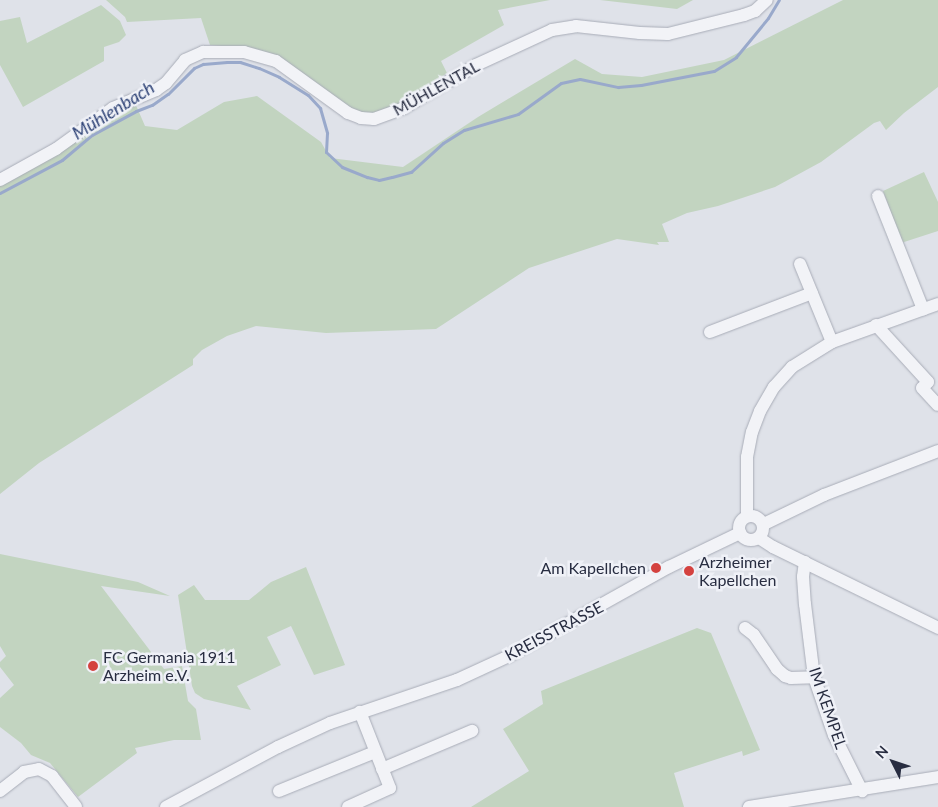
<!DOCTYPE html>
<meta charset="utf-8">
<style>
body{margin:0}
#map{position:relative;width:938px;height:807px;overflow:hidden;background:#dfe2e9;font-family:Lato,sans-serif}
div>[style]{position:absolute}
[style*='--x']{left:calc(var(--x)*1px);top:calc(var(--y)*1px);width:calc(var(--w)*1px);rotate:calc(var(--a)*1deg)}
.green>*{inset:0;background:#c2d4c0}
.stream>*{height:3px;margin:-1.5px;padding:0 1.5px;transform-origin:1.5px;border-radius:1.5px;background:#99a9cb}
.roads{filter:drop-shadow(0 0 1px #a8acb7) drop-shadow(0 0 1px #a8acb7)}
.minor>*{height:12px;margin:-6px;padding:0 6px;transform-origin:6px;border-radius:6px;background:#f2f3f7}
.minor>.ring{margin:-6px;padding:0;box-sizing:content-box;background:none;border:12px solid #f2f3f7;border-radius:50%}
.dots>*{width:14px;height:14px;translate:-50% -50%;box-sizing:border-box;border:2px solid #eff1f7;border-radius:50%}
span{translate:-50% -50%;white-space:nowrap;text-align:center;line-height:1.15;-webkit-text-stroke:5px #eff1f7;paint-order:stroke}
.street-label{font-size:16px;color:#282d41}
.poi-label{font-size:16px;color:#282d41}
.left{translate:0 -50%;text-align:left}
.right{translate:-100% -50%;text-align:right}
.water-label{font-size:18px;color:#304477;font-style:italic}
.north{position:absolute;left:868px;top:737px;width:50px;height:50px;-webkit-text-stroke:4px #eff1f7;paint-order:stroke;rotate:311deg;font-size:14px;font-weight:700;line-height:20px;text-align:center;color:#282d41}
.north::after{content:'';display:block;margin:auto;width:18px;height:22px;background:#282d41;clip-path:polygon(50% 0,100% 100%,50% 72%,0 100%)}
</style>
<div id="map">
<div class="green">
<div style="clip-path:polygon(106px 0,550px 0,498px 10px,504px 25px,441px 61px,447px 73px,408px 101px,372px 114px,353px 110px,244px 48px,210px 45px,201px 18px,127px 22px,125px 17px)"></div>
<div style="clip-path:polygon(600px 0,693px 0,677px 9px)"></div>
<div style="clip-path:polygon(843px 0,938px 0,938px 87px,904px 113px,886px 130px,880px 121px,874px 123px,821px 162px,775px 187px,718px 206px,687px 213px,662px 224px,669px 242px,657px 242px,659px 245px,617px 239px,529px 268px,436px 329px,326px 333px,256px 326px,227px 336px,202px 350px,193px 359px,193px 365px,39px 463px,0 494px,0 184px,109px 114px,135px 103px,145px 126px,177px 130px,224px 102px,257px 96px,321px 142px,330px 158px,403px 167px,478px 117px,575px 59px,602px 74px,642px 77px,724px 60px)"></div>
<div style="clip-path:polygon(101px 5px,120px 21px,126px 35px,119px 42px,104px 47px,104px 61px,23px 107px,0 65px,0 21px,20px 17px,27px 43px)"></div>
<div style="clip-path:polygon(924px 172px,938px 202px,938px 231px,901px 243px,883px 191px)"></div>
<div style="clip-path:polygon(0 554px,138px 582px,170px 596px,101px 586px,164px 669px,182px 666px,188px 701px,196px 709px,201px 740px,174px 740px,135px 748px,137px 753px,78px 797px,50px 763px,31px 755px,21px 743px,0 727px,0 698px,14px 685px,0 667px,0 662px,6px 656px,0 646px)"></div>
<div style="clip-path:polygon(306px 567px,345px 665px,314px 675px,291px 626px,267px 637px,281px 665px,237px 686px,251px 710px,204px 699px,195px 693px,192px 686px,178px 595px,194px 585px,205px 600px,249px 600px,271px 582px)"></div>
<div style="clip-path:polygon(697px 628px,711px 633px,760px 750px,743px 756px,742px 751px,674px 773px,684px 807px,471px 807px,529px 771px,503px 729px,543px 704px,541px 691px)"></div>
</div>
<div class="stream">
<div style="--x:0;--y:193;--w:70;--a:-28"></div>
<div style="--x:62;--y:160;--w:39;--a:-40"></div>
<div style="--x:92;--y:135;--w:50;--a:-28.6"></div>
<div style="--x:136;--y:111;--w:17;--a:-21"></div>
<div style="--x:152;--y:105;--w:19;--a:-35"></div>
<div style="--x:168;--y:94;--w:37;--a:-45"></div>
<div style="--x:194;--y:68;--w:10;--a:-24"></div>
<div style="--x:203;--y:64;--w:24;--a:-5"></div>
<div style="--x:227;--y:62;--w:13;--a:0"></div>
<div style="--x:240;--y:62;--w:20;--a:18"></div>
<div style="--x:259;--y:68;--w:22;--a:24"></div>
<div style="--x:279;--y:77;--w:34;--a:32"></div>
<div style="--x:308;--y:95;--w:18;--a:47"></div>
<div style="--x:320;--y:108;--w:26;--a:74"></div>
<div style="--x:327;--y:133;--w:19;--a:93"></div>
<div style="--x:326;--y:152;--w:22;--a:43"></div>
<div style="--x:342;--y:167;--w:27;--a:22"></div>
<div style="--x:367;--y:177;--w:12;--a:14"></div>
<div style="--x:379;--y:180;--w:13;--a:-13"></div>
<div style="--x:392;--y:177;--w:20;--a:-15"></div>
<div style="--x:411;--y:172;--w:43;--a:-42.2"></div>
<div style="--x:443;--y:143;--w:25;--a:-32"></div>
<div style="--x:464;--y:130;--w:56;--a:-16.5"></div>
<div style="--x:518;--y:114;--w:53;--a:-35.8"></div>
<div style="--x:561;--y:83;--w:19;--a:-12"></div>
<div style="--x:580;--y:79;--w:39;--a:12"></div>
<div style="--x:618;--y:87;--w:23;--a:-5"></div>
<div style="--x:641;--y:85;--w:74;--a:-10.9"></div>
<div style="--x:714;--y:71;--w:26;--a:-32"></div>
<div style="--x:736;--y:57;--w:50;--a:-50.6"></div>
<div style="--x:768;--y:18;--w:21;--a:-59"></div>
</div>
<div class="roads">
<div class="minor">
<div style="--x:0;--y:180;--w:64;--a:-29"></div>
<div style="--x:56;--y:149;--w:70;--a:-35.7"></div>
<div style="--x:113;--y:108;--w:47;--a:-22.7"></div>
<div style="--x:156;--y:90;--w:12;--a:-35"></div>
<div style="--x:166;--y:83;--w:30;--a:-50"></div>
<div style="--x:185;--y:60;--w:20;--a:-24"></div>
<div style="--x:203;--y:52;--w:41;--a:0"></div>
<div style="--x:244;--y:52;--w:33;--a:16"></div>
<div style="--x:276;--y:61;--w:89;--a:35.8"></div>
<div style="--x:348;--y:113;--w:14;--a:21"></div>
<div style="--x:361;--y:118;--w:13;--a:4"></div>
<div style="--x:374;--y:119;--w:32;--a:-20"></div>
<div style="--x:404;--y:108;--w:84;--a:-30.8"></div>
<div style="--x:476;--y:65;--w:84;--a:-24.7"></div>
<div style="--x:552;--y:30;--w:24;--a:-9"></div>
<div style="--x:576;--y:26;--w:64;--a:6.2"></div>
<div style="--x:640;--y:33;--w:28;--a:2"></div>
<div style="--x:668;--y:34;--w:78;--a:-14"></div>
<div style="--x:744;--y:15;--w:12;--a:-20"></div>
<div style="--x:755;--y:11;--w:16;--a:-43"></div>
<div style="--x:878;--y:196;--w:122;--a:68.3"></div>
<div style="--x:800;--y:264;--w:84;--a:67.7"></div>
<div style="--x:876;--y:325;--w:77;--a:47.6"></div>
<div style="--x:928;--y:382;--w:8;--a:135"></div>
<div style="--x:922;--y:388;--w:23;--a:47"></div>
<div style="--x:710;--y:332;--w:109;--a:-20.9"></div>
<div class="ring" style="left:739px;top:516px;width:12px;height:12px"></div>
<div style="--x:747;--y:516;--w:59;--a:-90"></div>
<div style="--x:747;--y:457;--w:25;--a:-79"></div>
<div style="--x:752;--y:432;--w:22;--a:-69"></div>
<div style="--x:760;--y:411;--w:28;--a:-60"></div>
<div style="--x:774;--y:387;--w:27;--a:-48"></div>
<div style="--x:792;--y:367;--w:47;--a:-32"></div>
<div style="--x:832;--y:342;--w:113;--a:-19.7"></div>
<div style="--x:764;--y:524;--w:67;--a:-25.8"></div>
<div style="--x:824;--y:495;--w:122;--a:-21.1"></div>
<div style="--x:759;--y:538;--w:17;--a:33"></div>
<div style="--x:773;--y:547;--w:184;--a:26.1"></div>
<div style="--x:805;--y:562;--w:15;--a:98"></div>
<div style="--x:803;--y:577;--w:27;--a:86"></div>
<div style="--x:805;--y:604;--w:74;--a:83"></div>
<div style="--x:814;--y:677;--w:61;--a:71"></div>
<div style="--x:834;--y:735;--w:63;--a:63.4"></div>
<div style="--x:745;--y:628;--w:11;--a:38"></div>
<div style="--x:754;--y:635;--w:41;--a:55.9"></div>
<div style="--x:777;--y:669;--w:11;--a:41"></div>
<div style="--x:785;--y:676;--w:6;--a:18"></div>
<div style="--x:791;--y:678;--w:23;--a:-2"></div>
<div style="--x:382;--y:769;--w:98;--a:-22.9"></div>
<div style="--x:0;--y:791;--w:31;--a:-38"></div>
<div style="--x:24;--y:772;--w:15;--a:-11"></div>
<div style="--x:39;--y:769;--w:15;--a:28"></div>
<div style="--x:52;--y:776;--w:39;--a:52"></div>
<div style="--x:279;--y:791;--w:104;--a:-22.1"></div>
<div style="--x:166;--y:807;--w:127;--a:-28.2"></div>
<div style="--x:278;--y:747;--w:57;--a:-24.8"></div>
<div style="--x:330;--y:723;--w:134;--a:-18.7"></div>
<div style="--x:457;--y:680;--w:57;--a:-24.8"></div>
<div style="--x:509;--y:656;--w:183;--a:-29.1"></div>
<div style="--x:669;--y:567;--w:79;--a:-25.6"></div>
<div style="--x:348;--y:807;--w:46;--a:-24.3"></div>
<div style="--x:390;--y:788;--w:82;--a:-111.5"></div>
<div style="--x:749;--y:807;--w:191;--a:-9"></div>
</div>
</div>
<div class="dots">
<div style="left:656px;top:568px;background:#d4423f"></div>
<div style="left:689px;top:571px;background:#d4423f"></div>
<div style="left:93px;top:666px;background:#d4423f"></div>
</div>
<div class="street-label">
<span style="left:436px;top:88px;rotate:-29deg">MÜHLENTAL</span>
<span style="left:554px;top:631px;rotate:-28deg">KREISSTRASSE</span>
<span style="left:828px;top:708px;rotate:71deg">IM KEMPEL</span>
</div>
<div class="poi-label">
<span class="left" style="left:699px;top:571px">Arzheimer<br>Kapellchen</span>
<span class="right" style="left:646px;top:568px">Am Kapellchen</span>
<span class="left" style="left:103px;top:666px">FC Germania 1911<br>Arzheim e.V.</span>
</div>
<div class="water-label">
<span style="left:113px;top:110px;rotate:-32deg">Mühlenbach</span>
</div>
<div class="north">N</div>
</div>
